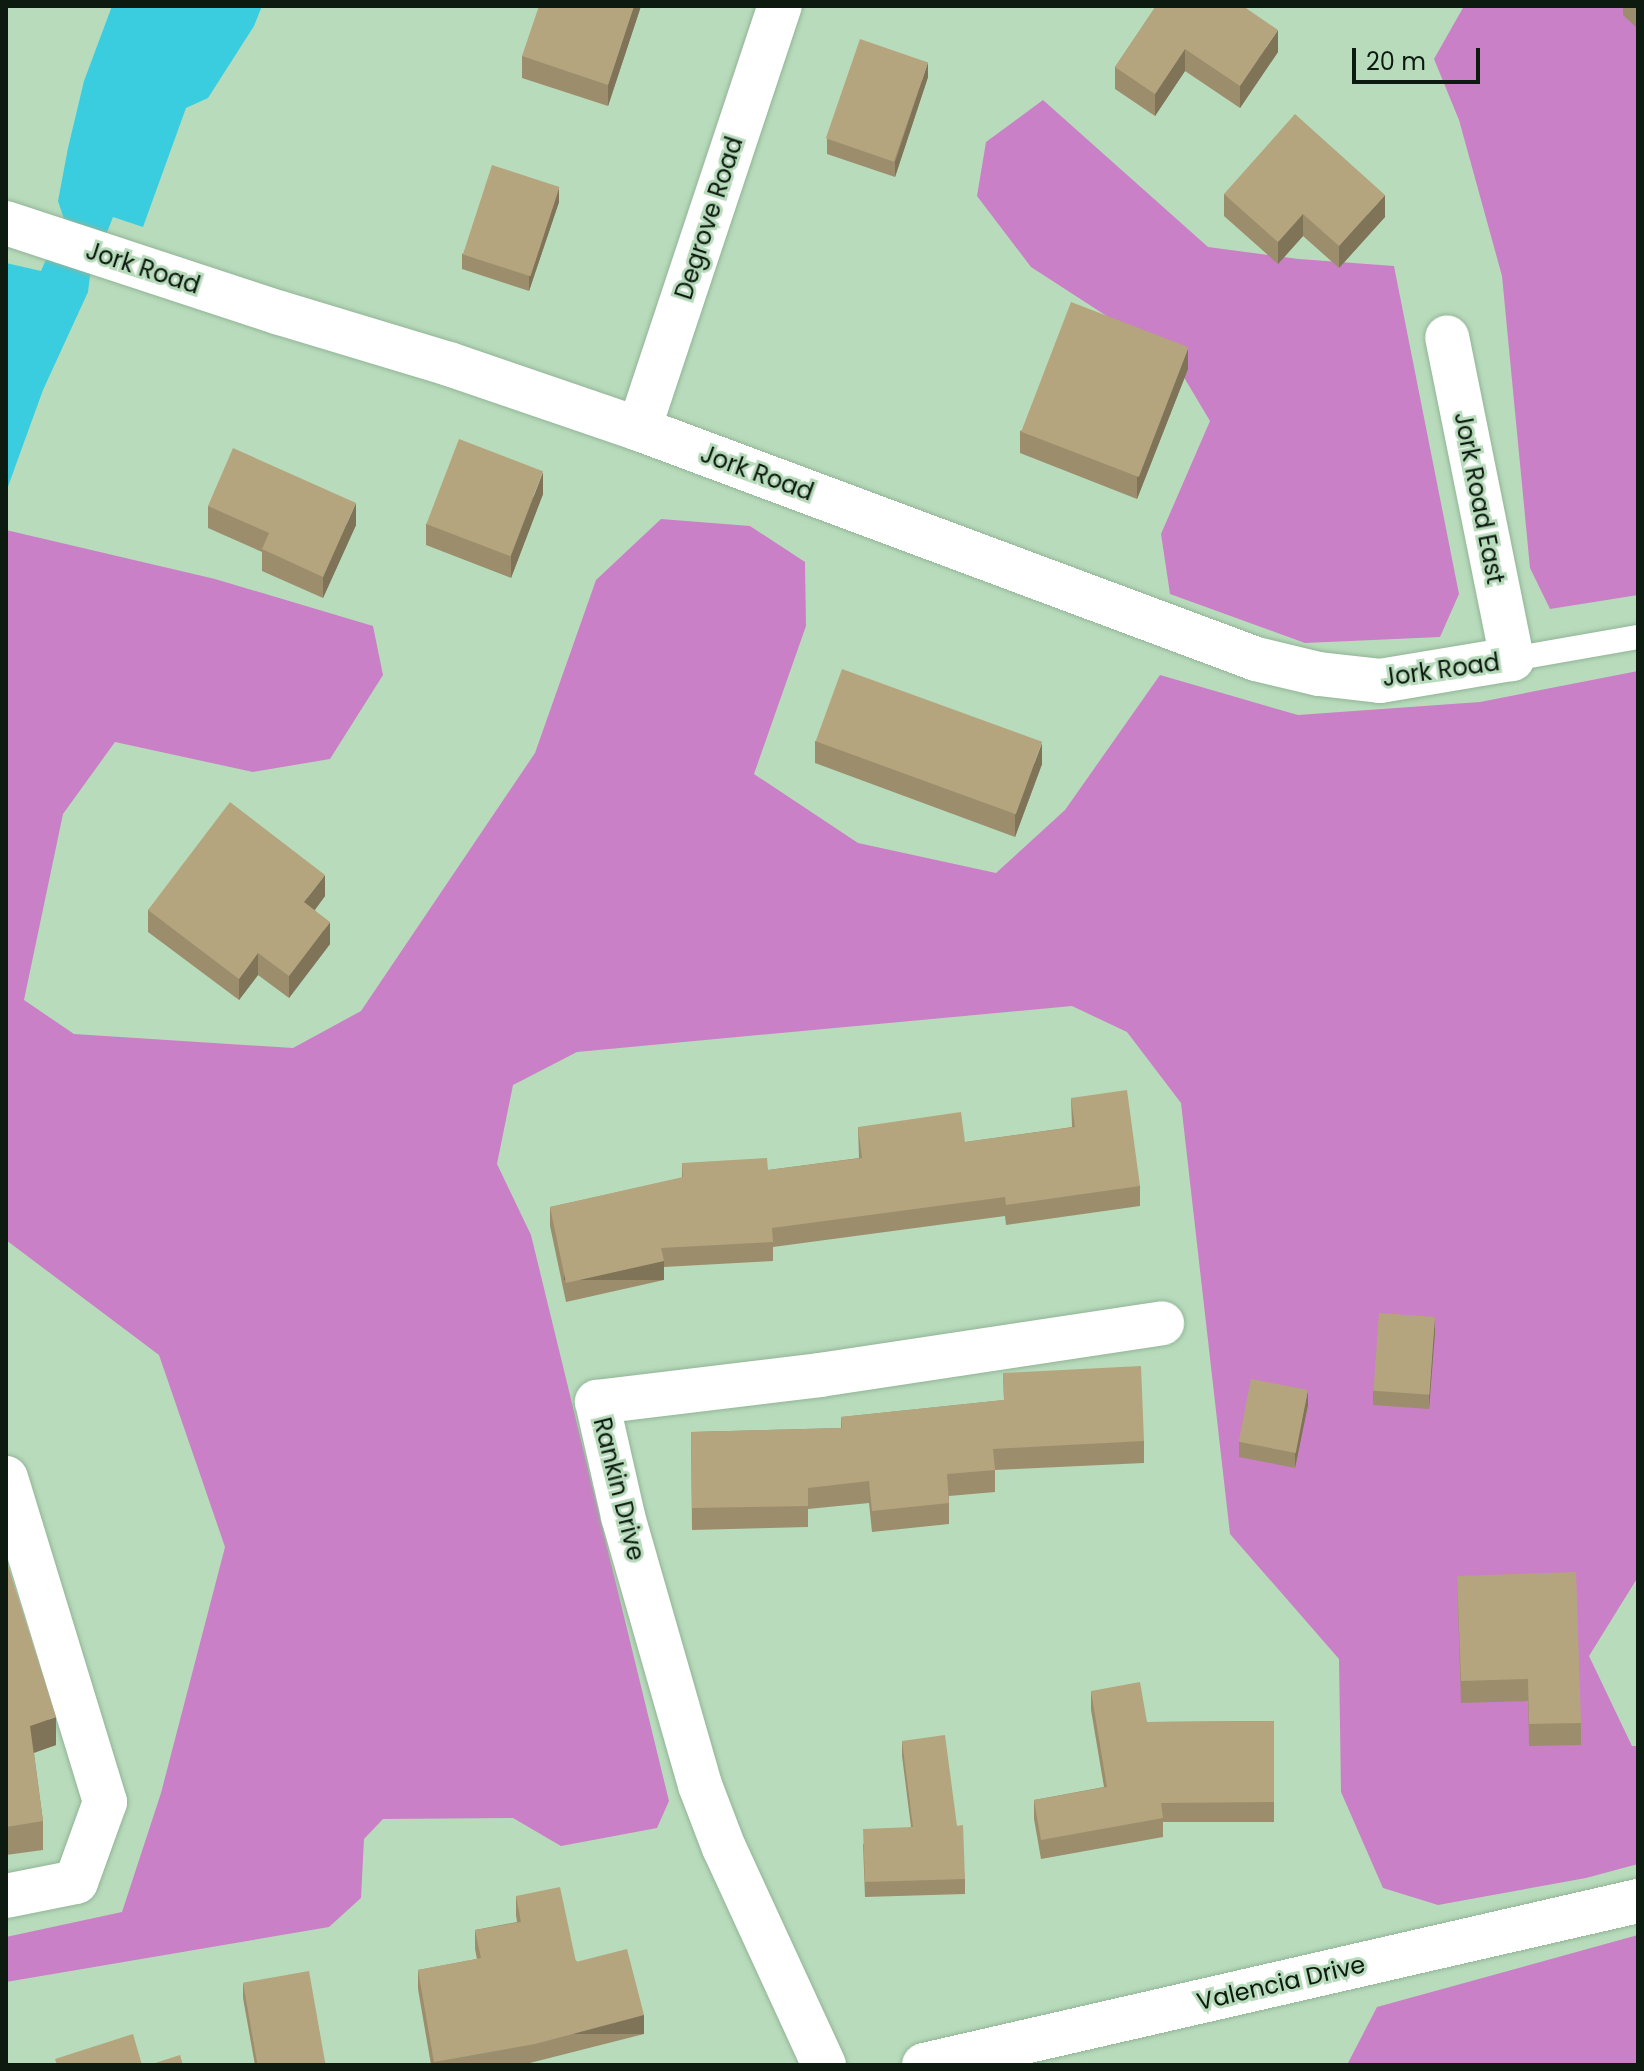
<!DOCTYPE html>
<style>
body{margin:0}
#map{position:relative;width:1644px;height:2071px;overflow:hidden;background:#b8dbbc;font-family:Poppins,sans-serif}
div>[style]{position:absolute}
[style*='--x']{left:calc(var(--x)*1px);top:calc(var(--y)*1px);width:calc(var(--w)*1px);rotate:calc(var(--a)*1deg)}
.green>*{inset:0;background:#ca80c6}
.water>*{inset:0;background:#3acde0}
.roads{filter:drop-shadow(0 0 2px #92b496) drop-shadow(0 0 2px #92b496)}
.service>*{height:24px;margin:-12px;padding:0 12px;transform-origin:12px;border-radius:12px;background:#fff}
.minor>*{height:44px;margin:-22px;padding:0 22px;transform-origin:22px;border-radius:22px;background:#fff}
.wall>*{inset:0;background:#9c8e6c}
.shaded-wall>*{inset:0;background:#7f7458;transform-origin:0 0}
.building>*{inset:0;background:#b5a57e;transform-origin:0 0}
span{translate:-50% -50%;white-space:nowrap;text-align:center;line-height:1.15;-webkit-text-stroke:6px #b8dbbc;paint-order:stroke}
.street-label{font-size:24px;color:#0d1a0f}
.frame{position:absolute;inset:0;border:8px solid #0d1a0f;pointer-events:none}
.scale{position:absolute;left:1352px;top:48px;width:128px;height:36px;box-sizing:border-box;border:4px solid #0d1a0f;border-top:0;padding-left:10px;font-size:24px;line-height:28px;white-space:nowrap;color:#0d1a0f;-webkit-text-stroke:6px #b8dbbc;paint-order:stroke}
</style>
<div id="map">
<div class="green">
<div style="clip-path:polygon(1464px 6px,1622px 6px,1638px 19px,1638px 595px,1550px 609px,1530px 568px,1502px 276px,1459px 120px,1434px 59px)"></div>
<div style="clip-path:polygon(1043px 100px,1208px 247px,1299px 259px,1394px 266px,1459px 594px,1440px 637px,1305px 643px,1170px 594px,1161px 534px,1210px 421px,1173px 359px,1031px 267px,977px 196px,986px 142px)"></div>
<div style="clip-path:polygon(661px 519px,750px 526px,805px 562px,806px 626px,754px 774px,858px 843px,996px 873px,1065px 810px,1160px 675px,1298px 715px,1480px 702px,1638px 671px,1638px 1577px,1589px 1656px,1632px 1746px,1638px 1746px,1638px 1864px,1586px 1878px,1438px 1905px,1383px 1888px,1341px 1792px,1339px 1659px,1230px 1534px,1181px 1103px,1127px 1032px,1072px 1006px,577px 1052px,513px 1085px,497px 1164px,531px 1235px,669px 1801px,657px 1828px,561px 1846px,513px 1818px,383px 1819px,364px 1839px,361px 1898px,329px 1927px,6px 1982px,6px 1937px,122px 1912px,161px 1793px,225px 1547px,159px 1355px,6px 1240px,6px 530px,215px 579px,373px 626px,383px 675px,330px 759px,253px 772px,115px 742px,63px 814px,24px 1000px,74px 1034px,293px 1048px,361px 1011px,535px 753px,596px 580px)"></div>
<div style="clip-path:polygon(1638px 1935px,1638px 2065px,1347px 2065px,1377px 2007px)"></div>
</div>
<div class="water">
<div style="clip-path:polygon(112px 6px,262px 6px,254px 26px,208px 98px,186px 108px,143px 227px,113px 217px,90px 276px,88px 292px,43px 390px,6px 492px,6px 263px,41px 271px,64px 219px,58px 201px,68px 148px,84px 81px)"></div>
</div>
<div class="roads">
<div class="service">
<div style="--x:1512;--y:659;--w:128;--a:-9.9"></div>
</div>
<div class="minor">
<div style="--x:6;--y:223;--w:288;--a:18.2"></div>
<div style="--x:280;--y:313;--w:177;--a:16.8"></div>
<div style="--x:449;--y:364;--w:201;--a:18.9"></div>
<div style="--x:639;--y:429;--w:658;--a:20.44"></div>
<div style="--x:1256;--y:659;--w:65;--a:13.4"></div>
<div style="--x:1319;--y:674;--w:61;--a:6.5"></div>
<div style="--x:1380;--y:681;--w:134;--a:-9.5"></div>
<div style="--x:1512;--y:659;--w:328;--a:-101.4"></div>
<div style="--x:639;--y:429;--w:446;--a:-71.6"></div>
<div style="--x:6;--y:1478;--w:339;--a:73"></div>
<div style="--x:105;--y:1802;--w:85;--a:109.9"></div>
<div style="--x:76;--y:1882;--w:71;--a:168.7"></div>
<div style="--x:824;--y:2065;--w:239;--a:-114.7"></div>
<div style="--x:724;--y:1848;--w:67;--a:-110.9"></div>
<div style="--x:700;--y:1785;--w:280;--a:-106"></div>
<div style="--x:623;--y:1516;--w:117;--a:-102.8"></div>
<div style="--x:597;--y:1402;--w:225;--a:-6.9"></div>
<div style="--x:820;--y:1375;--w:346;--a:-8.6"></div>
<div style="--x:924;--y:2065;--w:733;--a:-12.94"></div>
</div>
</div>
<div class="wall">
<div style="clip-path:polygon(641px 6px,608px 106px,522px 78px,522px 56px)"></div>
<div style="clip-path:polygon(1156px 6px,1278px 52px,1240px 108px,1185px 71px,1155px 116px,1115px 89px,1115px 67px)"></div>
<div style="clip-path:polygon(1623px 6px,1638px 6px,1638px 29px,1623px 15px)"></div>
<div style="clip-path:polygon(928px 77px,895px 177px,827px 154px,827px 139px)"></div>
<div style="clip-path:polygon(1224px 194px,1385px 217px,1339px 268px,1303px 236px,1278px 264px,1224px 216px)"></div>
<div style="clip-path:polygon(559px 202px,529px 291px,462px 269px,462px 254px)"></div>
<div style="clip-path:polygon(1188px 369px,1137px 499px,1020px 453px,1020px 431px)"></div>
<div style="clip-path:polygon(543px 494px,511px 578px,426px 545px,426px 524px)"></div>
<div style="clip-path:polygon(208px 506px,356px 525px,323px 598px,262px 571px,262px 552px,208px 528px)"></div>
<div style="clip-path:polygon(815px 741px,1042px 764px,1015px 837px,815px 763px)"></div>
<div style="clip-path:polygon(325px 896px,315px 910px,330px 944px,289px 998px,258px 975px,239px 1000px,148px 932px,148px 910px)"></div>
<div style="clip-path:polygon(1071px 1098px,1140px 1186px,1140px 1206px,1006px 1225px,1005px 1216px,773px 1247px,773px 1261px,664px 1267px,664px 1280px,566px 1302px,550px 1226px,550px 1207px,682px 1178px,682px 1163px,768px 1170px,859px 1158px,858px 1127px,965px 1142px,1072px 1127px)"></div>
<div style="clip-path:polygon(1435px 1332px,1429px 1409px,1373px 1405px,1373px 1391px)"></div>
<div style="clip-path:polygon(1003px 1373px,1144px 1441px,1144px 1463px,995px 1470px,995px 1492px,949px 1496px,949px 1524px,872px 1532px,869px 1503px,808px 1509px,808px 1527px,692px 1530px,691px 1432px,841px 1428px,841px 1417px,1004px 1400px)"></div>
<div style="clip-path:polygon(1308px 1405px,1295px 1468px,1239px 1457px,1239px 1442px)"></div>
<div style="clip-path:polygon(6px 1560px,56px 1745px,34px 1753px,43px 1821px,43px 1850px,6px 1855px)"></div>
<div style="clip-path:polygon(1457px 1576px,1581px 1723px,1581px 1745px,1529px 1746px,1528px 1701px,1461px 1703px)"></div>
<div style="clip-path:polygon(1091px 1691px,1147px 1722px,1274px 1721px,1274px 1822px,1163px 1822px,1163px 1837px,1041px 1859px,1034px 1819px,1034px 1800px,1104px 1787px,1091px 1710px)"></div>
<div style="clip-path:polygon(902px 1741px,957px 1826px,965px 1879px,965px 1894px,865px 1897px,863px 1844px,911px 1827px,902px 1756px)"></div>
<div style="clip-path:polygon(516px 1896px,644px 2034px,522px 2065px,431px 2065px,418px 1989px,418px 1970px,477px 1959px,475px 1949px,475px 1930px,517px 1922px,516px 1915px)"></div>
<div style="clip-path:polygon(243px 1983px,326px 2065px,255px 2065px,243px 1998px)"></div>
</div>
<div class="shaded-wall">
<div style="clip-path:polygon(634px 6px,641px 6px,608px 106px,608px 85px)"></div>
<div style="clip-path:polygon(1278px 30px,1278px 52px,1240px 108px,1240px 86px)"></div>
<div style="clip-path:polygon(1185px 49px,1185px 71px,1155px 116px,1155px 94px)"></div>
<div style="clip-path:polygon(928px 62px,928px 77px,895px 177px,895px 162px)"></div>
<div style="clip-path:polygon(559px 187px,559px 202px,529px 291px,529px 276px)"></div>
<div style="clip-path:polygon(1385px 195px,1385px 217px,1339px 268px,1339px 246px)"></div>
<div style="clip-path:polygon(1303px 214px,1303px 236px,1278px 264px,1278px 242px)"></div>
<div style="clip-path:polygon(1188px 348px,1188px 369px,1137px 499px,1137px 477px)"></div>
<div style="clip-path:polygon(543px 472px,543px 494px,511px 578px,511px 556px)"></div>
<div style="clip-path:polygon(356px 503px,356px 525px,323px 598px,323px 577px)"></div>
<div style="clip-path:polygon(1042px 743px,1042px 764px,1015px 837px,1015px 815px)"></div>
<div style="clip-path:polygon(325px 875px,325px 896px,304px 924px,304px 902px)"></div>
<div style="clip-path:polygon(330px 922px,330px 944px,289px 998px,289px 976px)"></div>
<div style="clip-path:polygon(258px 953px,258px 975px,239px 1000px,239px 979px)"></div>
<div style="left:664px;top:1261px;width:19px;height:100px;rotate:90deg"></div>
<div style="clip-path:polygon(1435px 1317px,1435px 1332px,1429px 1409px,1429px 1394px)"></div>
<div style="clip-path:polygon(1308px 1390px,1308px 1405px,1295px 1468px,1295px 1453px)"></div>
<div style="clip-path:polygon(56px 1717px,56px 1745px,30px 1754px,30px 1726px)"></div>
<div style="left:644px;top:2015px;width:19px;height:113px;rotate:90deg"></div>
</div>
<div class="building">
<div style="clip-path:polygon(539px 6px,634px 6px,608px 85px,522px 56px)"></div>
<div style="clip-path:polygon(1156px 6px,1243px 6px,1278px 30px,1240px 86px,1185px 49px,1155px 94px,1115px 67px)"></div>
<div style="left:860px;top:39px;width:72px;height:105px;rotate:19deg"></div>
<div style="clip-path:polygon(1295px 114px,1385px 195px,1339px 246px,1303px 214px,1278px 242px,1224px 194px)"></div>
<div style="left:492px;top:165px;width:71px;height:94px;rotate:18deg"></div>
<div style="left:1071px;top:302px;width:126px;height:139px;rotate:21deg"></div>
<div style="left:459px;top:439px;width:90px;height:91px;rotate:21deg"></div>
<div style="clip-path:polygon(233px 448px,356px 503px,323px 577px,262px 549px,269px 533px,208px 506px)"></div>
<div style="left:842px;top:669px;width:213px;height:77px;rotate:20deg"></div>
<div style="clip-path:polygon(230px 802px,325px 875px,304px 902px,330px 922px,289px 976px,258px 953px,239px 979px,148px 910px)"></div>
<div style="clip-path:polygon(1127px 1090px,1140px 1186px,1006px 1205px,1005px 1197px,772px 1228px,773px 1242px,661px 1248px,664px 1261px,566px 1283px,550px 1207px,683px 1177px,682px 1163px,767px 1158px,768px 1170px,862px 1158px,858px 1127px,961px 1112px,965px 1142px,1075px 1127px,1071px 1098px)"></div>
<div style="left:1379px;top:1313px;width:56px;height:78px;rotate:4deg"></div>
<div style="clip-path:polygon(1141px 1366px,1144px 1441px,993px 1449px,995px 1470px,947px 1474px,949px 1503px,872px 1511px,869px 1481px,808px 1488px,808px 1506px,692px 1508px,691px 1432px,842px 1428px,841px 1417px,1004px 1400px,1003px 1373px)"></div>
<div style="left:1251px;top:1379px;width:58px;height:64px;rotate:11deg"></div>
<div style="clip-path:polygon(6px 1560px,56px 1717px,30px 1726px,43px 1821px,6px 1827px)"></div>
<div style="clip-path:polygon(1576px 1572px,1581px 1723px,1529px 1724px,1528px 1679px,1461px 1681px,1457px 1576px)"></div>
<div style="clip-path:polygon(1140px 1682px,1147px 1722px,1274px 1721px,1274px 1802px,1161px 1803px,1163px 1818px,1041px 1840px,1034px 1800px,1107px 1787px,1091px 1691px)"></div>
<div style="clip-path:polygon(945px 1735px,957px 1826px,963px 1825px,965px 1879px,865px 1882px,863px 1829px,913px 1827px,902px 1741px)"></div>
<div style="clip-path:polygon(560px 1887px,576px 1962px,627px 1949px,644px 2015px,535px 2044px,434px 2062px,418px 1970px,481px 1958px,475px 1930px,521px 1922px,516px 1896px)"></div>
<div style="left:309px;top:1971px;width:96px;height:67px;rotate:80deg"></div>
<div style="clip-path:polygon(133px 2034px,142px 2065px,57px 2065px,55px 2059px)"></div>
<div style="clip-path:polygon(180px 2055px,183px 2065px,149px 2065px)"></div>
</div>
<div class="street-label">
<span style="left:709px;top:218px;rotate:-72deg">Degrove Road</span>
<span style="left:143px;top:268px;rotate:18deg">Jork Road</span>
<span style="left:757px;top:473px;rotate:20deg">Jork Road</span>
<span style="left:1479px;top:498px;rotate:79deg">Jork Road East</span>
<span style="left:1441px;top:670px;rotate:-8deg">Jork Road</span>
<span style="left:619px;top:1489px;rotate:76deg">Rankin Drive</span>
<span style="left:1281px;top:1983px;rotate:-13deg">Valencia Drive</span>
</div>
<div class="frame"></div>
<div class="scale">20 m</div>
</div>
